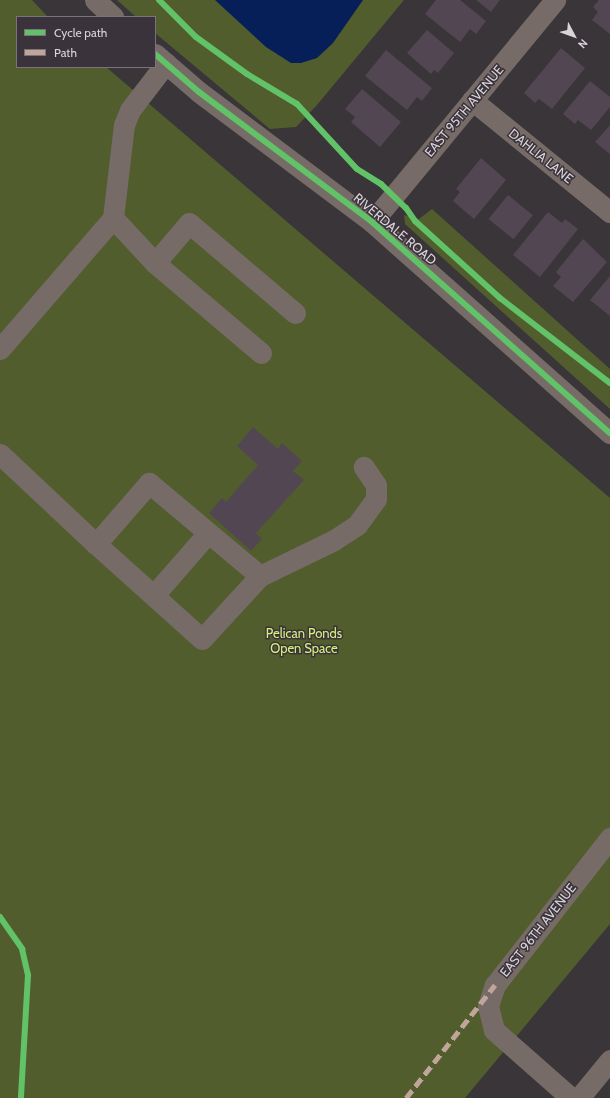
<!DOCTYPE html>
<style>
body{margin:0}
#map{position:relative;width:610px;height:1098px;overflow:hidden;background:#393539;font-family:Cabin,sans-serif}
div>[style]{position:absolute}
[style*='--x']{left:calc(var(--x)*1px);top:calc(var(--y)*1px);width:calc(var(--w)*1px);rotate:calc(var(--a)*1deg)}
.green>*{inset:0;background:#525d2e}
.water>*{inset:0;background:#061f59}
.building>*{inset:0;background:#534653;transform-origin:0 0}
.minor>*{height:21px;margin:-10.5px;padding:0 10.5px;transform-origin:10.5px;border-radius:10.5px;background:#766b67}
.quiet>*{height:5px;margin-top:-2.5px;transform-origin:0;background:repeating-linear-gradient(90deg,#c0a59a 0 10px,transparent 0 15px)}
.cycleway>*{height:6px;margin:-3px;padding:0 3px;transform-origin:3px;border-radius:3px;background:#61c268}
span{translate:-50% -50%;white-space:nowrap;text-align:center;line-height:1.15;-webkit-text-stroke:3px #3b333b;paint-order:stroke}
.street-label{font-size:13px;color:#d9d4d9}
.park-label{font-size:13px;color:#d5f17b}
.legend{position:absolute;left:16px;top:16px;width:140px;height:52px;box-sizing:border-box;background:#3b333b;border:1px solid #7a737a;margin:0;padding:5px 7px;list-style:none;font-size:12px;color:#d9d4d9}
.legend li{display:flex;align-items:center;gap:8px;height:20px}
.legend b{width:20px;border:1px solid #7a737a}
.north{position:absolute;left:554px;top:16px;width:40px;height:40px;-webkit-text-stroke:3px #3b333b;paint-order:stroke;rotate:131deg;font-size:11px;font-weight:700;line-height:16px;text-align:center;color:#d9d4d9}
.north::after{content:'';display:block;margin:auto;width:14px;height:18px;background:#d9d4d9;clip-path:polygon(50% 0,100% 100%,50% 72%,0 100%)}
</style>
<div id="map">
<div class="green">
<div style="clip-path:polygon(0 0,32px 0,48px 17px,17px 17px,17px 67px,106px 67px,610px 498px,610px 924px,465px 1098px,0 1098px)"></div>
<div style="clip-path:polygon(117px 0,404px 0,317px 105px,296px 127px,270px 129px,155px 33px,155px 17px,136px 17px)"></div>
<div style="clip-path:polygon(432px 209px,610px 369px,610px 409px,405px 224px,404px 215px,419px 219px)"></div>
</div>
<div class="water">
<div style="clip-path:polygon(215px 0,363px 0,333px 43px,317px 58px,301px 63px,291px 63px,266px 47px)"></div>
</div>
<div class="building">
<div style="clip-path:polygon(436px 0,460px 0,486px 21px,476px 34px,470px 29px,460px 42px,425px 14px)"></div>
<div style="clip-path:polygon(476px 0,500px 0,491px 12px)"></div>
<div style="clip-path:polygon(599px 0,610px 0,610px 34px,592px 20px,598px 12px,593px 7px)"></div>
<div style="clip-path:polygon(427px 30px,454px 53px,438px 73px,434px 70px,431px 74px,407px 53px)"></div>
<div style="clip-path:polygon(561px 48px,585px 68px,552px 109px,539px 99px,535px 103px,524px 93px)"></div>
<div style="clip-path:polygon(386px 50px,432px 88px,422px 101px,417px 97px,407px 110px,365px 76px)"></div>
<div style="clip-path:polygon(590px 81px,610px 97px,610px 107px,591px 130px,578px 120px,575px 124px,563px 114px)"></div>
<div style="clip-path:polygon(362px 89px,401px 122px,380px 147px,351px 122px,355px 117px,345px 109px)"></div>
<div style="clip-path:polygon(610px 125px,610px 154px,595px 142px)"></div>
<div style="clip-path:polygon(481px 158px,506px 180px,474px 219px,453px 201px,460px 192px,456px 189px)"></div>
<div style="left:508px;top:195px;width:32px;height:31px;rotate:39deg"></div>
<div style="clip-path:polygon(548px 212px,562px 223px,565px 219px,578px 229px,540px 277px,513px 255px)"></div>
<div style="clip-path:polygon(583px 239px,607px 262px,573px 302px,553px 286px,561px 277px,556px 272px)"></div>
<div style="clip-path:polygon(610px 276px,610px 316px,590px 300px)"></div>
<div style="clip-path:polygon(253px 427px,278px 449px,282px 443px,302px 461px,293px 471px,304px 480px,256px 533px,262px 539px,251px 551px,209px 513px,222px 498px,226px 502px,258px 465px,237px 446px)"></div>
</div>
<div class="minor">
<div style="--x:95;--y:0;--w:25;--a:43"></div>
<div style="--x:155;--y:54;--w:58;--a:40.8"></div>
<div style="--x:199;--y:92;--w:216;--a:36.9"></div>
<div style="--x:372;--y:222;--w:318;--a:41.6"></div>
<div style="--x:472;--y:100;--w:178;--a:39.1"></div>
<div style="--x:372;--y:222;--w:288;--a:-50.5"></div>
<div style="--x:155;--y:263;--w:62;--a:-133"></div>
<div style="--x:113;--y:218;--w:94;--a:-83.3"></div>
<div style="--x:124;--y:125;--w:16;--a:-68"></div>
<div style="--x:130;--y:110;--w:59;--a:-52.5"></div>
<div style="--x:0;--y:349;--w:173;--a:-49.2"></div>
<div style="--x:261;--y:353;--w:139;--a:-139.7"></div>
<div style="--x:155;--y:263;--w:52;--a:-49.6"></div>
<div style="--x:189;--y:223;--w:139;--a:40.3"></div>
<div style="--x:0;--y:454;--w:132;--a:43.2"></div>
<div style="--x:260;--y:576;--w:145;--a:-140"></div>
<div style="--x:149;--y:483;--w:81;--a:131"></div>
<div style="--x:96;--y:544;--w:142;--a:41.9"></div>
<div style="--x:202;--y:639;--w:86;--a:-47.4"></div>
<div style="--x:260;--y:576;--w:82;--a:-25.9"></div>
<div style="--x:334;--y:540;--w:27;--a:-33"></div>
<div style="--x:357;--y:525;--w:32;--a:-54"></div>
<div style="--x:376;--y:499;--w:14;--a:-90"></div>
<div style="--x:376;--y:485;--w:22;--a:-124"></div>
<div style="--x:154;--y:595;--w:82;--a:-48.9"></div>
<div style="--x:571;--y:1098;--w:103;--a:-138.6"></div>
<div style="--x:494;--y:1030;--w:25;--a:-104"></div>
<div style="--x:488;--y:1006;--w:22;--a:-72"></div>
<div style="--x:495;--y:985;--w:187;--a:-52"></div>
<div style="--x:579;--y:1098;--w:49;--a:-50.8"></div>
</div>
<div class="quiet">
<div style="--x:406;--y:1098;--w:144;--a:-51.8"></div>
</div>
<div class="cycleway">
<div style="--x:159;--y:0;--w:52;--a:45"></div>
<div style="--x:196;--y:37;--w:63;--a:36"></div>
<div style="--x:247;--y:74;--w:58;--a:31"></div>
<div style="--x:297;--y:104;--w:88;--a:47.3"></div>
<div style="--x:357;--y:169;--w:28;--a:32"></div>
<div style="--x:381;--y:184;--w:35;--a:44"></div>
<div style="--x:406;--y:208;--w:16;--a:55"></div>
<div style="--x:415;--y:221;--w:115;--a:42.2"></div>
<div style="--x:500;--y:298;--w:139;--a:37.7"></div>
<div style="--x:155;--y:54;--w:58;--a:40.8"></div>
<div style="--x:199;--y:92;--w:216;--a:36.9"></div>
<div style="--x:372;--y:222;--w:318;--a:41.6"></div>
<div style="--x:0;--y:917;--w:39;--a:55"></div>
<div style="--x:22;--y:949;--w:27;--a:77"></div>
<div style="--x:28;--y:975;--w:123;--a:93.3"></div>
</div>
<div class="street-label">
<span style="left:464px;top:111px;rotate:-50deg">EAST 95TH AVENUE</span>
<span style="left:541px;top:156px;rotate:39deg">DAHLIA LANE</span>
<span style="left:395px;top:229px;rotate:40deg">RIVERDALE ROAD</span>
<span style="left:538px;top:930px;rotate:-52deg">EAST 96TH AVENUE</span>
</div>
<div class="park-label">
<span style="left:304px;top:641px">Pelican Ponds<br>Open Space</span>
</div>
<ul class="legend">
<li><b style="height:5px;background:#61c268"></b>Cycle path</li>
<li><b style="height:5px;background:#c0a59a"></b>Path</li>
</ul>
<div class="north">N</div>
</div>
